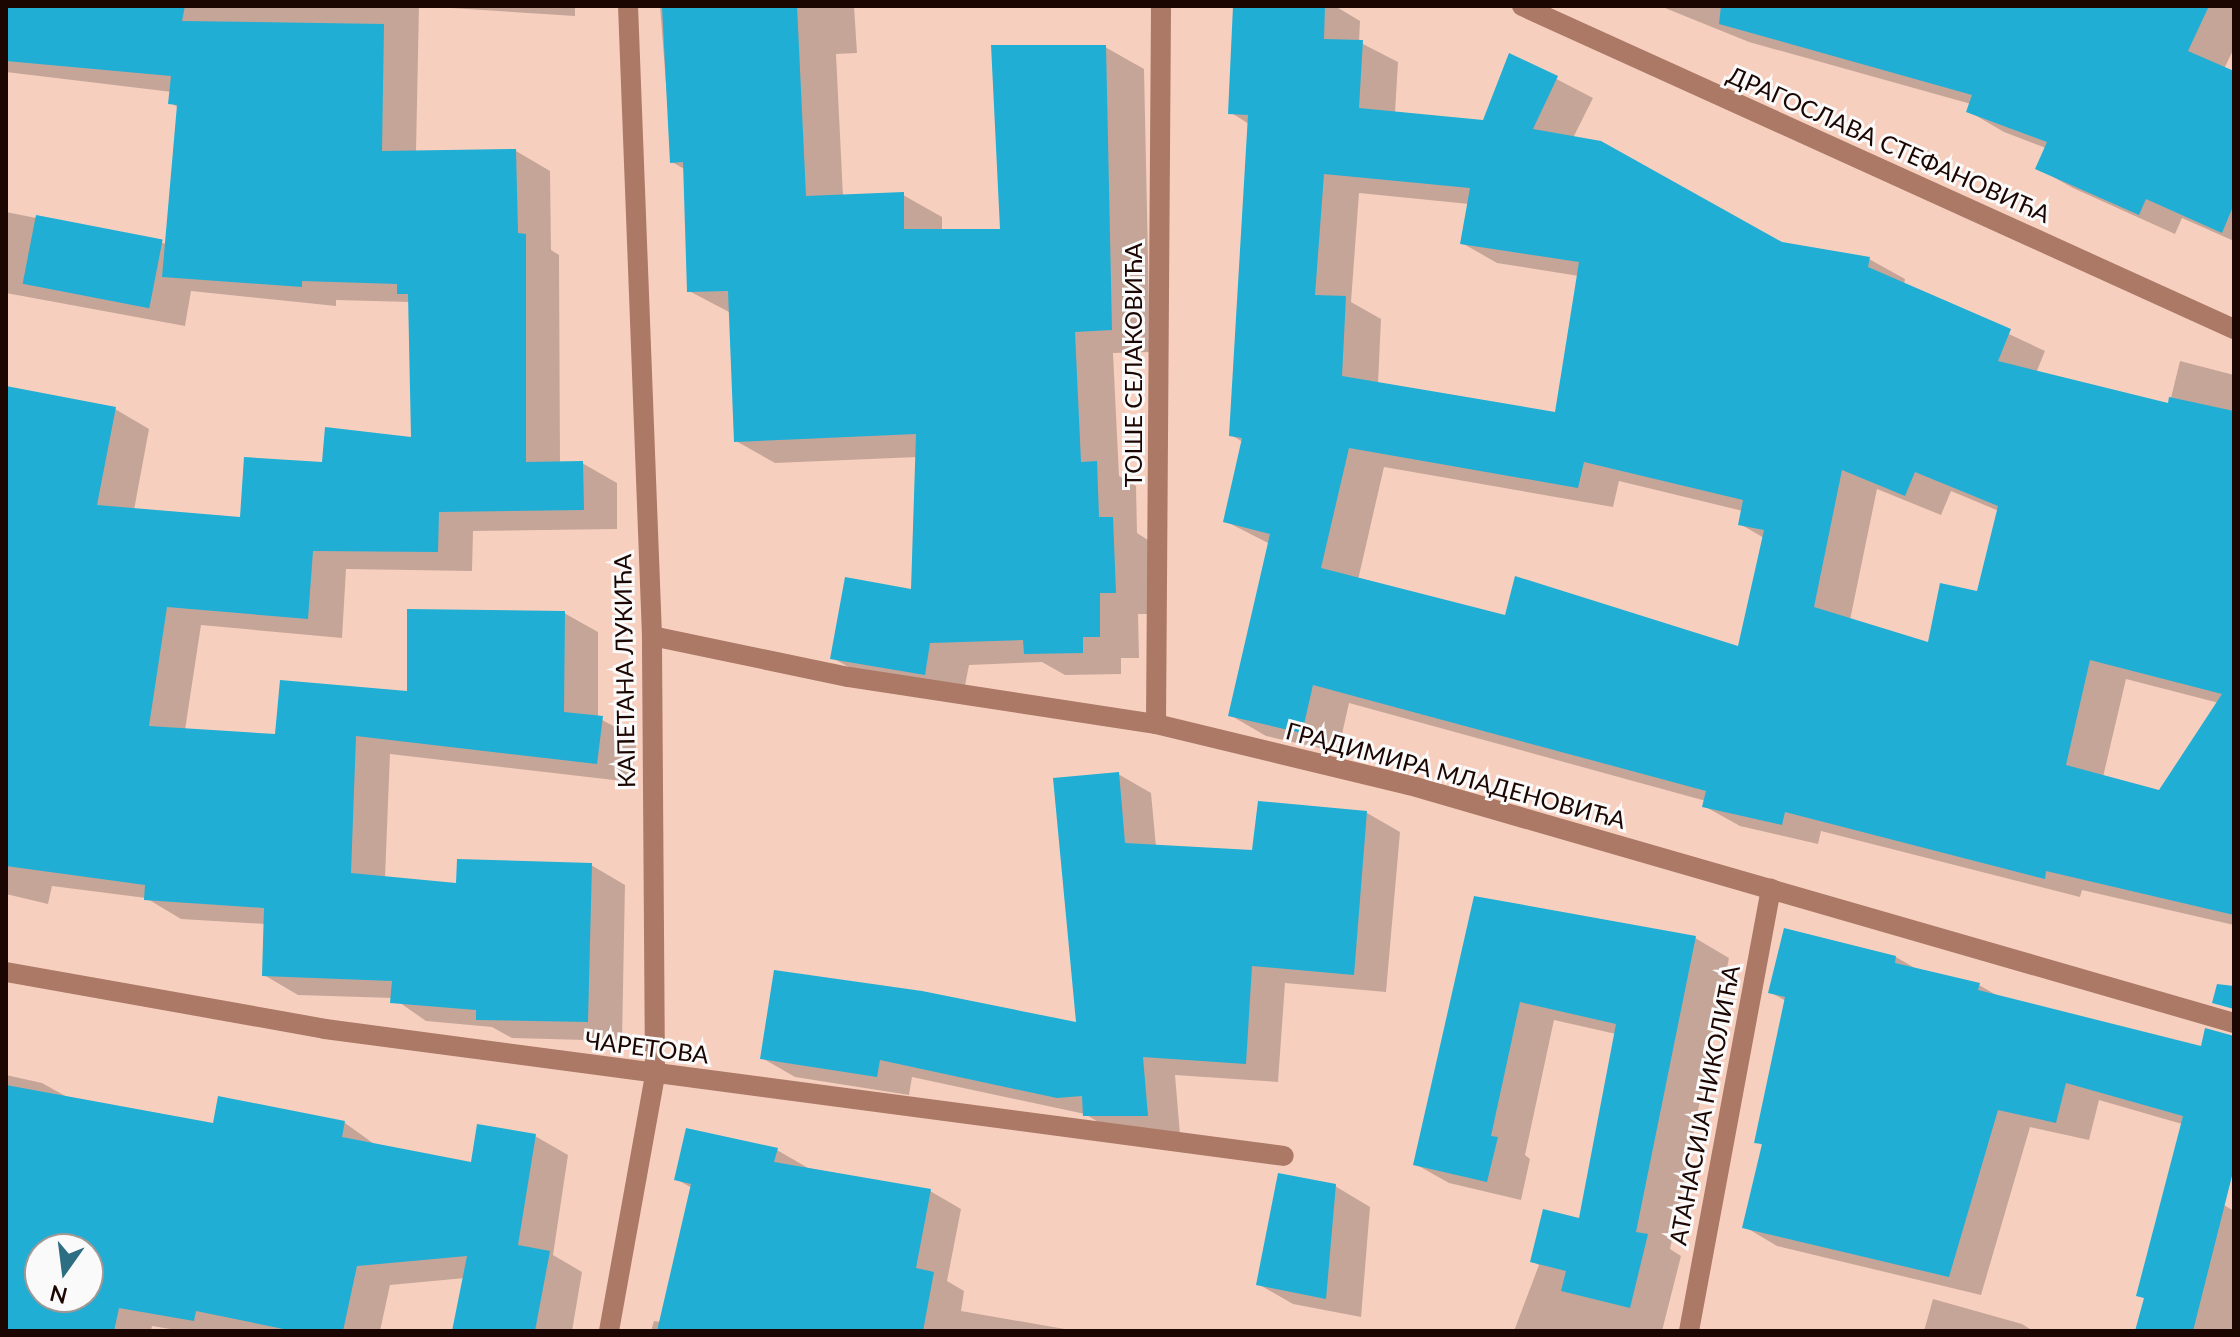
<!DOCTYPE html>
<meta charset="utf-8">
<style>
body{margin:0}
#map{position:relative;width:2240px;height:1337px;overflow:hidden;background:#f7cfbf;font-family:Lato,sans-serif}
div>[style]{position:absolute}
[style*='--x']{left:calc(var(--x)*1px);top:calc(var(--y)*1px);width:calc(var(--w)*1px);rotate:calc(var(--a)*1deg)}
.shadow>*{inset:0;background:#0003}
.building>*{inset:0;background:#20aed4;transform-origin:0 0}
.street>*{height:20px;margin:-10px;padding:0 10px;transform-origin:10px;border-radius:10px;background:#ab7966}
span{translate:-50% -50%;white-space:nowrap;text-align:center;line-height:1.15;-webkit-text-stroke:6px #fafafa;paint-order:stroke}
.street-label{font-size:24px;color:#1b0601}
.frame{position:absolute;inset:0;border:8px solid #1b0601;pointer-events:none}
.north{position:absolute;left:24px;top:1233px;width:80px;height:80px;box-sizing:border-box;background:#fafafa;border:2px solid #a19896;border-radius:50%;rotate:194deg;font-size:22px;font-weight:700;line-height:32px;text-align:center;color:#1b0601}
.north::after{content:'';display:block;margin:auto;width:28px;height:36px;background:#2e6e82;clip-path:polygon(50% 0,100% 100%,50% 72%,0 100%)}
</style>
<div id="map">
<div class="shadow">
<div style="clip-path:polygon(6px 6px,419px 6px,416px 152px,516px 151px,550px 171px,551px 250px,559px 255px,560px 463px,582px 463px,617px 483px,617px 529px,473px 531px,472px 571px,346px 569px,342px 638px,201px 625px,185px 730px,277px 736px,409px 694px,564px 613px,598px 632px,598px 718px,637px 738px,631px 782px,390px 754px,385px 878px,457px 885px,591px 865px,625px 885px,622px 1041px,512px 1038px,492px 1027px,426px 1021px,393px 998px,298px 995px,264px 975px,266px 924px,181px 919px,146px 898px,52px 886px,48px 904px,6px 894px,6px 388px,115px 409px,149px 429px,134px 510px,242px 519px,324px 464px,413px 439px,410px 302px,336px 300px,336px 306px,191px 291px,185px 326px,6px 293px,6px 212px,167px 244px,179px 108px,171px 103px,172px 92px,6px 72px)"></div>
<div style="clip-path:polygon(420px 6px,575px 6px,575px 16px)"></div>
<div style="clip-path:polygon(660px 6px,854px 6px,857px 53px,836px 54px,843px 196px,903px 195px,942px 217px,942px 231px,1002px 231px,1105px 47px,1144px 69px,1150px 352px,1113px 353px,1119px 476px,1136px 486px,1137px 533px,1151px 542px,1154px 614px,1138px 614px,1139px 658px,1121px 658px,1121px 674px,1065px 675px,1042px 662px,969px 665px,963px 696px,871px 680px,833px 658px,913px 592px,918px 457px,775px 463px,736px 441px,731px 313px,689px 291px,686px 170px,672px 162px)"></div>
<div style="clip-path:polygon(evenodd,1235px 6px,1335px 6px,1360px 21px,1359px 42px,1398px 62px,1395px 113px,1484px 122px,1510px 55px,1593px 98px,1573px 138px,1782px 244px,1869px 259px,1905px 279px,1904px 285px,2045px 351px,2036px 373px,2169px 406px,2180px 361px,2234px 375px,2234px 925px,2082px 890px,2080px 897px,1821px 831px,1818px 844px,1740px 826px,1704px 806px,1706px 801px,1349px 703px,1338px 752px,1266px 736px,1230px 715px,1270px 544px,1225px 521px,1243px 442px,1231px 435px,1249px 124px,1230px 112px,1235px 6px,1359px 193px,1469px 204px,1462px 243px,1497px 263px,1579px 276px,1556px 415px,1378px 384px,1381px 319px,1351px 302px,1359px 193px,1235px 6px,1384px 467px,1613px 507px,1619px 481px,1743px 511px,1740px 524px,1764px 538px,1740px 648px,1507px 618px,1358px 580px,1384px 467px,1235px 6px,1877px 489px,1941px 515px,1951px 491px,1999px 511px,1979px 593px,1930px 645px,1850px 620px,1877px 489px,1235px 6px,2126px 679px,2219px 703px,2160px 792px,2103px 777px,2126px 679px)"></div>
<div style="clip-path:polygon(1660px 6px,2234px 6px,2234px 48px,2224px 69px,2234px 73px,2234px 241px,2182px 218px,2175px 234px,2073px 188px,2037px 168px,2046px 148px,2004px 132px,1968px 111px,1971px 104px,1749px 42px)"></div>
<div style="clip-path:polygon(1118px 774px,1151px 793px,1156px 847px,1254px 852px,1260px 803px,1367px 813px,1400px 832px,1386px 992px,1285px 983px,1278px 1082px,1175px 1075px,1180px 1134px,1118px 1134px,1085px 1114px,912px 1077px,909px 1095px,795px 1077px,762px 1058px,1079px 1024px)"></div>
<div style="clip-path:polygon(1475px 898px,1695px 938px,1729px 958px,1670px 1249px,1681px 1256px,1662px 1331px,1514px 1331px,1539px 1265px,1532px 1261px,1580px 1220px,1616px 1034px,1554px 1020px,1525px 1155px,1530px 1159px,1521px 1200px,1449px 1183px,1415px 1164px)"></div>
<div style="clip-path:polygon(1896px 957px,1918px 970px,1979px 985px,2003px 999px,2234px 1060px,2234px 1139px,2099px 1100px,2089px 1140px,2030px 1127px,1981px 1295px,1777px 1246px,1745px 1227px,1764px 1146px,1757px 1142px,1786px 1001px,1770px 992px)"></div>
<div style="clip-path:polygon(evenodd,6px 1075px,42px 1083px,69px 1098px,215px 1125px,345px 1123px,377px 1146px,473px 1164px,535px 1136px,568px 1155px,553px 1255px,582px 1272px,572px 1331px,454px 1331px,465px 1278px,390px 1285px,380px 1331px,182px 1331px,152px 1326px,151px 1331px,9px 1331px,6px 1075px,40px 1249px,88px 1249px,88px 1297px,40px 1297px,40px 1249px)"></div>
<div style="clip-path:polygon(777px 1150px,808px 1168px,930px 1191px,961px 1209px,947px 1281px,964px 1291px,961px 1311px,1076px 1331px,651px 1331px,654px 1321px,661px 1322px,692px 1188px,676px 1179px)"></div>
<div style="clip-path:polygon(1335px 1186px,1370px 1207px,1361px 1317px,1293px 1304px,1258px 1284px)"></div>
<div style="clip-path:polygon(2224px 1205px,2234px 1211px,2233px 1331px,2137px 1331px,2146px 1300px,2139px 1295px)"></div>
<div style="clip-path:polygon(1933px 1299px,2022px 1324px,2033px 1331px,1924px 1331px)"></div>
</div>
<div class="building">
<div style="clip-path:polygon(6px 6px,185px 6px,182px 21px,384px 24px,382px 151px,516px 149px,518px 233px,526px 234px,526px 462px,583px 461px,584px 510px,439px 512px,438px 552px,313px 551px,308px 619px,167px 607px,149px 726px,275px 734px,280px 680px,407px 691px,407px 609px,565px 611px,564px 712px,603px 716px,597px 764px,356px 736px,351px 873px,456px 883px,457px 859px,592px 863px,588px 1022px,476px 1020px,476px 1010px,390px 1003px,392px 981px,262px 976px,264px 908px,144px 900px,145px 885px,6px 866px,6px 386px,116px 407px,97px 505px,240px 517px,244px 457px,322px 462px,325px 427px,411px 437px,408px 294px,397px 294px,397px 284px,302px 281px,302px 287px,162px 277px,177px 105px,168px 104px,171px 76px,6px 61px)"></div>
<div style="clip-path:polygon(662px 6px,797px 6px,806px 196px,904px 192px,904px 229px,1000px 229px,991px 45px,1106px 45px,1112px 330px,1075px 332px,1081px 462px,1097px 461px,1099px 517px,1113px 517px,1116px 593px,1100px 593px,1100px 637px,1083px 637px,1083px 653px,1024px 654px,1023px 640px,930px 643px,925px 675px,830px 659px,845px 577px,911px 589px,916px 434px,734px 442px,728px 291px,687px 292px,683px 162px,670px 163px)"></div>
<div style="clip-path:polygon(evenodd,1233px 6px,1325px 6px,1324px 39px,1363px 40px,1359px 108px,1483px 120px,1509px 53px,1558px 76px,1533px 129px,1601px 141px,1782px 242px,1870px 257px,1868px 267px,2011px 329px,1998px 361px,2168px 403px,2169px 397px,2234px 411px,2234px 915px,2046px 871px,2045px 879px,1785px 812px,1782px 825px,1702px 807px,1706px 791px,1313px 685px,1302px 733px,1228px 716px,1270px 534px,1223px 522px,1242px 438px,1229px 436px,1248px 115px,1228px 114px,1233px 6px,1324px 174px,1470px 188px,1460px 244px,1579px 262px,1555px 412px,1342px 376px,1346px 296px,1315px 295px,1324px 174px,1233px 6px,1349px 448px,1578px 488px,1584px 462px,1743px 500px,1738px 525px,1764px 530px,1738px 646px,1515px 576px,1505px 615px,1321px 568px,1349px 448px,1233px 6px,1842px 470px,1905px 496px,1915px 472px,1998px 506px,1977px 591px,1940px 583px,1928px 642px,1814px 607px,1842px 470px,1233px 6px,2090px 660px,2222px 694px,2159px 790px,2066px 765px,2090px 660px)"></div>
<div style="clip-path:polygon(1721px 6px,2209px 6px,2188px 51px,2234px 71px,2234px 204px,2222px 233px,2146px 199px,2139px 215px,2035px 169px,2047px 142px,1966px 112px,1972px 95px,1719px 24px)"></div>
<div style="left:36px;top:215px;width:129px;height:70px;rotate:11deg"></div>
<div style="clip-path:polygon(1119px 772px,1125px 843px,1252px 850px,1258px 801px,1367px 811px,1354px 975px,1252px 966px,1246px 1064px,1143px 1057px,1148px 1116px,1083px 1116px,1082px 1096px,1057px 1098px,880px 1060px,877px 1077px,760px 1059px,774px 970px,922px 991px,1076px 1022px,1053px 778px)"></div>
<div style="clip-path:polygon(1474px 896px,1696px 936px,1636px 1232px,1648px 1234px,1630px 1308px,1561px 1291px,1566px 1271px,1530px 1262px,1543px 1209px,1579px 1218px,1616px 1024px,1520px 1002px,1491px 1136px,1498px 1137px,1487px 1182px,1413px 1165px)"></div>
<div style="clip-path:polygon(1784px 928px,1896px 956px,1895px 963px,1980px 983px,1978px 990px,2201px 1046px,2205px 1028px,2234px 1036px,2234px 1168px,2193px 1331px,2135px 1331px,2144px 1298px,2136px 1296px,2183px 1116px,2066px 1083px,2056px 1123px,1998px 1110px,1949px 1277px,1742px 1228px,1762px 1144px,1754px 1143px,1785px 997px,1768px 993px)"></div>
<div style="clip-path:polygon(2217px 984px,2234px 986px,2234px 1009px,2212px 1003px)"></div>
<div style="clip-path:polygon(evenodd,6px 1085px,213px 1123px,218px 1096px,345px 1121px,342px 1137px,471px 1162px,477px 1124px,536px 1134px,518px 1245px,550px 1251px,535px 1331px,452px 1331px,467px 1256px,357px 1266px,343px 1331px,293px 1331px,196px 1311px,194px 1321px,119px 1308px,114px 1331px,6px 1331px,6px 1085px,40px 1249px,88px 1249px,88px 1297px,40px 1297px,40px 1249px)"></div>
<div style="clip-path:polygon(686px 1128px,778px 1148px,774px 1162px,931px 1189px,916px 1268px,934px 1272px,923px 1331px,657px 1331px,691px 1184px,674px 1180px)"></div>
<div style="clip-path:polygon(1278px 1173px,1336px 1184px,1326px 1299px,1256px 1285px)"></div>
</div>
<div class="street">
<div style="--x:1522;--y:6;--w:782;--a:24.4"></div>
<div style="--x:652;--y:636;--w:201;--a:11.8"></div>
<div style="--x:849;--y:677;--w:311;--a:8.7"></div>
<div style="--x:1156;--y:724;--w:260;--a:13.6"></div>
<div style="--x:1409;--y:785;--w:859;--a:16.09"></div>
<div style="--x:1156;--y:724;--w:718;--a:-89.6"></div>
<div style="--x:6;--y:972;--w:324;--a:10.1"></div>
<div style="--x:325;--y:1029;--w:967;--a:7.54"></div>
<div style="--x:609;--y:1331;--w:260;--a:-79.8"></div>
<div style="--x:655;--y:1075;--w:439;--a:-90.4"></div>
<div style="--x:652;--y:636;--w:630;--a:-92.18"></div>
<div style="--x:1689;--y:1331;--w:450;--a:-79.5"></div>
</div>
<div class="street-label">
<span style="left:1889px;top:144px;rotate:24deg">ДРАГОСЛАВА СТЕФАНОВИЋА</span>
<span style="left:1133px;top:365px;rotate:-90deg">ТОШЕ СЕЛАКОВИЋА</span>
<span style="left:624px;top:671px;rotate:-91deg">КАПЕТАНА ЛУКИЋА</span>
<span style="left:1456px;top:775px;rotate:15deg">ГРАДИМИРА МЛАДЕНОВИЋА</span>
<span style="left:647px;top:1047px;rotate:7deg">ЧАРЕТОВА</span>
<span style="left:1704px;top:1105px;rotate:-79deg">АТАНАСИЈА НИКОЛИЋА</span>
</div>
<div class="frame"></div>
<div class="north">N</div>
</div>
